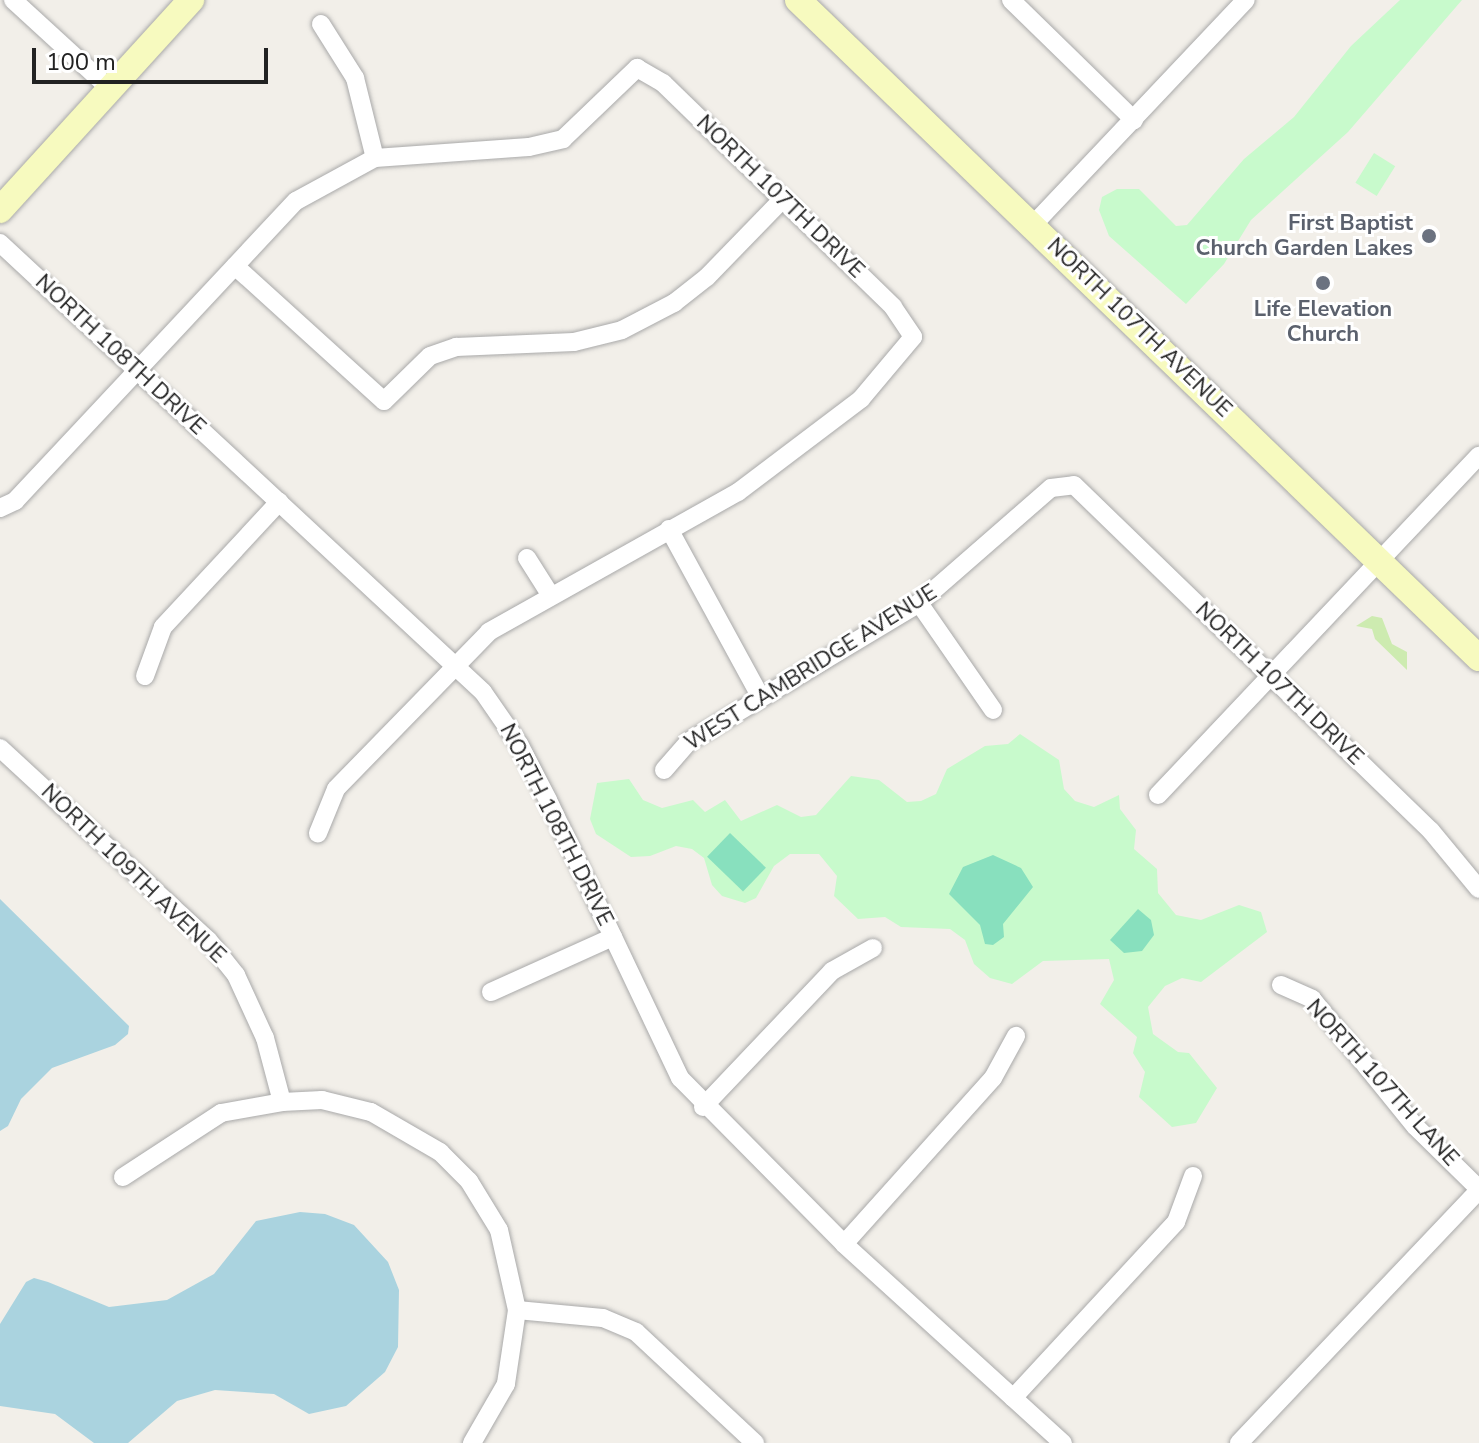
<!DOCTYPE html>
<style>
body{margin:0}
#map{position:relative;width:1479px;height:1443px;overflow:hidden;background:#f2efe9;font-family:"Nunito Sans",sans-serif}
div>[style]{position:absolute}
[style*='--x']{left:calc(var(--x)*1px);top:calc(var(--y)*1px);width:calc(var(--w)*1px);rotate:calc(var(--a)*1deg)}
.grass>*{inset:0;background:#cdebb0}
.park>*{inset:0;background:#c8facc;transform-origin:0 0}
.pitch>*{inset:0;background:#88e0be;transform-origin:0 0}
.water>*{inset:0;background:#aad3df}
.roads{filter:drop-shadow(0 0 2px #a9a9a9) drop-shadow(0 0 2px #a9a9a9)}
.minor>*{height:18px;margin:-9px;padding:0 9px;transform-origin:9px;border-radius:9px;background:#fff}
.secondary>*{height:26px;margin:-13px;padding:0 13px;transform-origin:13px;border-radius:13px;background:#f7fabf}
.dots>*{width:22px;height:22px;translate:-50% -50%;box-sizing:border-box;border:4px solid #fff;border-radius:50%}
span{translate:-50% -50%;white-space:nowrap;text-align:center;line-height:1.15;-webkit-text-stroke:6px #fff;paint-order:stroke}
.street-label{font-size:22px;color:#222}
.worship-label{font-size:22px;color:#5b616d;font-weight:700}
.right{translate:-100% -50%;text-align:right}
.scale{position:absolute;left:32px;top:48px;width:236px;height:36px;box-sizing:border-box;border:4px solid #222;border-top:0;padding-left:10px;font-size:24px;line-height:28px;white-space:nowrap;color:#222;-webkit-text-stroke:6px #fff;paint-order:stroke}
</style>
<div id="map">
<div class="grass">
<div style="clip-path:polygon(1372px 616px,1382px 618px,1392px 644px,1407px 652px,1407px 670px,1375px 639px,1372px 629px,1356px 626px)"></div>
</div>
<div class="park">
<div style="clip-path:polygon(1400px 0,1462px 0,1348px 132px,1251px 220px,1224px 264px,1186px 304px,1109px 236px,1099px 210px,1102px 197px,1117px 189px,1139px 189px,1176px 226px,1187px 225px,1244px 159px,1294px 117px,1351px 46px)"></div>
<div style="left:1374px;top:153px;width:25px;height:35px;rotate:32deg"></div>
<div style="clip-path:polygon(1020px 734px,1059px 760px,1064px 789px,1075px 801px,1094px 807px,1119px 795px,1120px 809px,1136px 830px,1134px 849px,1157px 869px,1158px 893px,1176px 915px,1201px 920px,1239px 905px,1261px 912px,1267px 932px,1201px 982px,1182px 978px,1165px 986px,1148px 1007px,1153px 1034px,1178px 1052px,1189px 1053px,1217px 1088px,1196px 1123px,1172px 1127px,1139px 1097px,1145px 1072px,1133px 1053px,1137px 1037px,1100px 1004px,1114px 980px,1109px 959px,1043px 961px,1012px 984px,990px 978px,974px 964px,965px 940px,950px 929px,901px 927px,885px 917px,858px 919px,834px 896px,837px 876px,819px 854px,790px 854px,774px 866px,756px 898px,745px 903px,722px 896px,712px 885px,704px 858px,692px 849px,676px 846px,650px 856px,631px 857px,596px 834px,590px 819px,597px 783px,629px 779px,643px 800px,662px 808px,693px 800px,705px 812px,725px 800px,741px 821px,777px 805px,801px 817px,816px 815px,851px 776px,879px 780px,907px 802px,921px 801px,936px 794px,947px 769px,985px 746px,1008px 744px)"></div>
</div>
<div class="pitch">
<div style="left:730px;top:833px;width:50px;height:33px;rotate:44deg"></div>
<div style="clip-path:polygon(993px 855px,1021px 868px,1033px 887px,1003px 924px,1004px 937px,993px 945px,985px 944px,980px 925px,949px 894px,963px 867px)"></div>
<div style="clip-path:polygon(1138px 909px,1151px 920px,1154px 935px,1142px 951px,1124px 953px,1110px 940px)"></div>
</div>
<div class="water">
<div style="clip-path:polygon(0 899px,129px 1026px,128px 1034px,115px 1045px,52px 1068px,21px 1099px,8px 1126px,0 1131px)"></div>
<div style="clip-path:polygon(300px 1212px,325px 1214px,354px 1225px,388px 1262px,399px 1290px,398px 1347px,385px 1372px,346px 1406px,309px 1414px,274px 1394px,215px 1390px,177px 1401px,128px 1443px,94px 1443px,55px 1414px,0 1406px,0 1324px,26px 1282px,34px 1278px,48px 1282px,109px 1307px,167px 1300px,214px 1274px,256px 1221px)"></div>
</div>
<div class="roads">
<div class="minor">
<div style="--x:13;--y:0;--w:130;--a:42.5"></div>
<div style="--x:1011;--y:0;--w:172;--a:44.3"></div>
<div style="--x:321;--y:24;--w:64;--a:57.8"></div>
<div style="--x:355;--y:78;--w:82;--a:76"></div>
<div style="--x:1032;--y:226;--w:311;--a:-46.6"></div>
<div style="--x:0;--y:243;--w:659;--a:42.91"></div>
<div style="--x:483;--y:692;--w:63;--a:55.3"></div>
<div style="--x:519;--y:744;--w:63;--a:62.6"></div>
<div style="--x:548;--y:800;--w:308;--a:64.6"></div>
<div style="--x:680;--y:1078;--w:233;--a:45.3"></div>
<div style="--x:844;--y:1244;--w:296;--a:42.3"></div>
<div style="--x:235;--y:266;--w:201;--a:42.2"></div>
<div style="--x:384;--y:401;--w:64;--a:-44.4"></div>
<div style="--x:430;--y:356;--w:28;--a:-19"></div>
<div style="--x:456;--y:347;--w:118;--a:-2.4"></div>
<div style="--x:574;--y:342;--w:49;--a:-14"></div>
<div style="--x:622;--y:330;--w:59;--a:-27.4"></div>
<div style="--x:674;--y:303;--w:42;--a:-38.2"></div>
<div style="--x:707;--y:277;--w:107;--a:-45.8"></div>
<div style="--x:0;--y:508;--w:17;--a:-25"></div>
<div style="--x:15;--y:501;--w:411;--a:-46.9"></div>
<div style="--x:296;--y:201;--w:90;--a:-28.6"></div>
<div style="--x:375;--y:158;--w:154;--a:-4.1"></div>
<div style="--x:529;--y:147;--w:35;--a:-13"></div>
<div style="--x:563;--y:139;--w:103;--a:-43.8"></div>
<div style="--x:637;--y:68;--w:30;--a:30"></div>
<div style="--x:663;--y:83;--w:321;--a:44.2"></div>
<div style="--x:893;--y:307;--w:36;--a:56"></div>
<div style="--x:913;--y:337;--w:81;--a:130"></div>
<div style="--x:861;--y:399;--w:154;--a:142.9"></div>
<div style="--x:738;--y:492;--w:286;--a:150.7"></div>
<div style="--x:489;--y:632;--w:219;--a:134.3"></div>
<div style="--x:336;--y:789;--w:48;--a:112.2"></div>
<div style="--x:669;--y:529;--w:190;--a:61.4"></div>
<div style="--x:527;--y:558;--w:45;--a:57.7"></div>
<div style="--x:919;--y:603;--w:130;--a:55.3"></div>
<div style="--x:145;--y:676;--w:52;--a:-69.8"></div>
<div style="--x:163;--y:627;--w:171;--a:-47.1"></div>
<div style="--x:0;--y:748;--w:283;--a:42.7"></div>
<div style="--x:208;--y:940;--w:45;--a:51.3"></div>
<div style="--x:236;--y:975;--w:69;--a:65.3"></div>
<div style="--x:265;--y:1038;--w:66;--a:75.1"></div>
<div style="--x:664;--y:770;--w:37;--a:-49"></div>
<div style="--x:688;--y:742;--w:270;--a:-31"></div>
<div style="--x:919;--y:603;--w:175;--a:-41.1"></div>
<div style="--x:1051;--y:488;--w:23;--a:-7"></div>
<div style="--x:1074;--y:485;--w:497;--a:44.1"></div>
<div style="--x:1431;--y:831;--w:75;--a:50.4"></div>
<div style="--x:1158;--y:795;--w:467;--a:-46.6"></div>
<div style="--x:1281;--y:985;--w:34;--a:24"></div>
<div style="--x:1312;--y:999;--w:164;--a:51"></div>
<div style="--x:1415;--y:1126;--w:90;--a:44.5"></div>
<div style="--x:491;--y:992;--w:134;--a:-24.3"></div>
<div style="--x:703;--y:1107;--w:187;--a:-46.5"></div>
<div style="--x:832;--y:971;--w:47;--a:-29.3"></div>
<div style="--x:123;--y:1177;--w:117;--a:-33.1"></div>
<div style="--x:221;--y:1113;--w:62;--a:-10.2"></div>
<div style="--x:282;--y:1102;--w:40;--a:-2.9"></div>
<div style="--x:322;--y:1100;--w:50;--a:13.8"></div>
<div style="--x:371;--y:1112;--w:80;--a:30.1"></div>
<div style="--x:440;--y:1152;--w:41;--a:45"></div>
<div style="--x:469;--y:1181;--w:57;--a:58.5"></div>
<div style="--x:499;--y:1230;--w:82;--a:77.3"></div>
<div style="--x:517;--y:1310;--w:75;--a:98.5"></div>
<div style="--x:506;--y:1384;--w:68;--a:120"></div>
<div style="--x:844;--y:1244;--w:223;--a:-48.1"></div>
<div style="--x:993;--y:1078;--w:48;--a:-61.3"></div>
<div style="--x:517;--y:1310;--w:86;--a:5.3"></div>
<div style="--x:603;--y:1318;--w:36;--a:23"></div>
<div style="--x:636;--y:1332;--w:163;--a:43"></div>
<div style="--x:1013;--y:1398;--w:240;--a:-47.2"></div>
<div style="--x:1176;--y:1222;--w:49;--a:-69.7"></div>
<div style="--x:1239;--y:1443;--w:349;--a:-46.5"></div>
</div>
<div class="secondary">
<div style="--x:798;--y:0;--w:947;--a:44.02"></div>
<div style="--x:0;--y:210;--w:284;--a:-47.7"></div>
</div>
</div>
<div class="dots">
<div style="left:1429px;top:236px;background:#6b7280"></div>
<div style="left:1323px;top:283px;background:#6b7280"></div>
</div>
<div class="street-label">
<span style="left:780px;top:197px;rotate:44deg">NORTH 107TH DRIVE</span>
<span style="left:1139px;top:328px;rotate:44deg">NORTH 107TH AVENUE</span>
<span style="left:120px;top:355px;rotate:43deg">NORTH 108TH DRIVE</span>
<span style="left:811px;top:668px;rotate:-32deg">WEST CAMBRIDGE AVENUE</span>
<span style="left:1279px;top:684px;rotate:44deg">NORTH 107TH DRIVE</span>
<span style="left:556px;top:825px;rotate:63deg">NORTH 108TH DRIVE</span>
<span style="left:133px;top:874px;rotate:44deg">NORTH 109TH AVENUE</span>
<span style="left:1382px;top:1083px;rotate:48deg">NORTH 107TH LANE</span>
</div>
<div class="worship-label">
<span class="right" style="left:1413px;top:236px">First Baptist<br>Church Garden Lakes</span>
<span style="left:1323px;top:322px">Life Elevation<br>Church</span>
</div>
<div class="scale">100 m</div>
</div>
